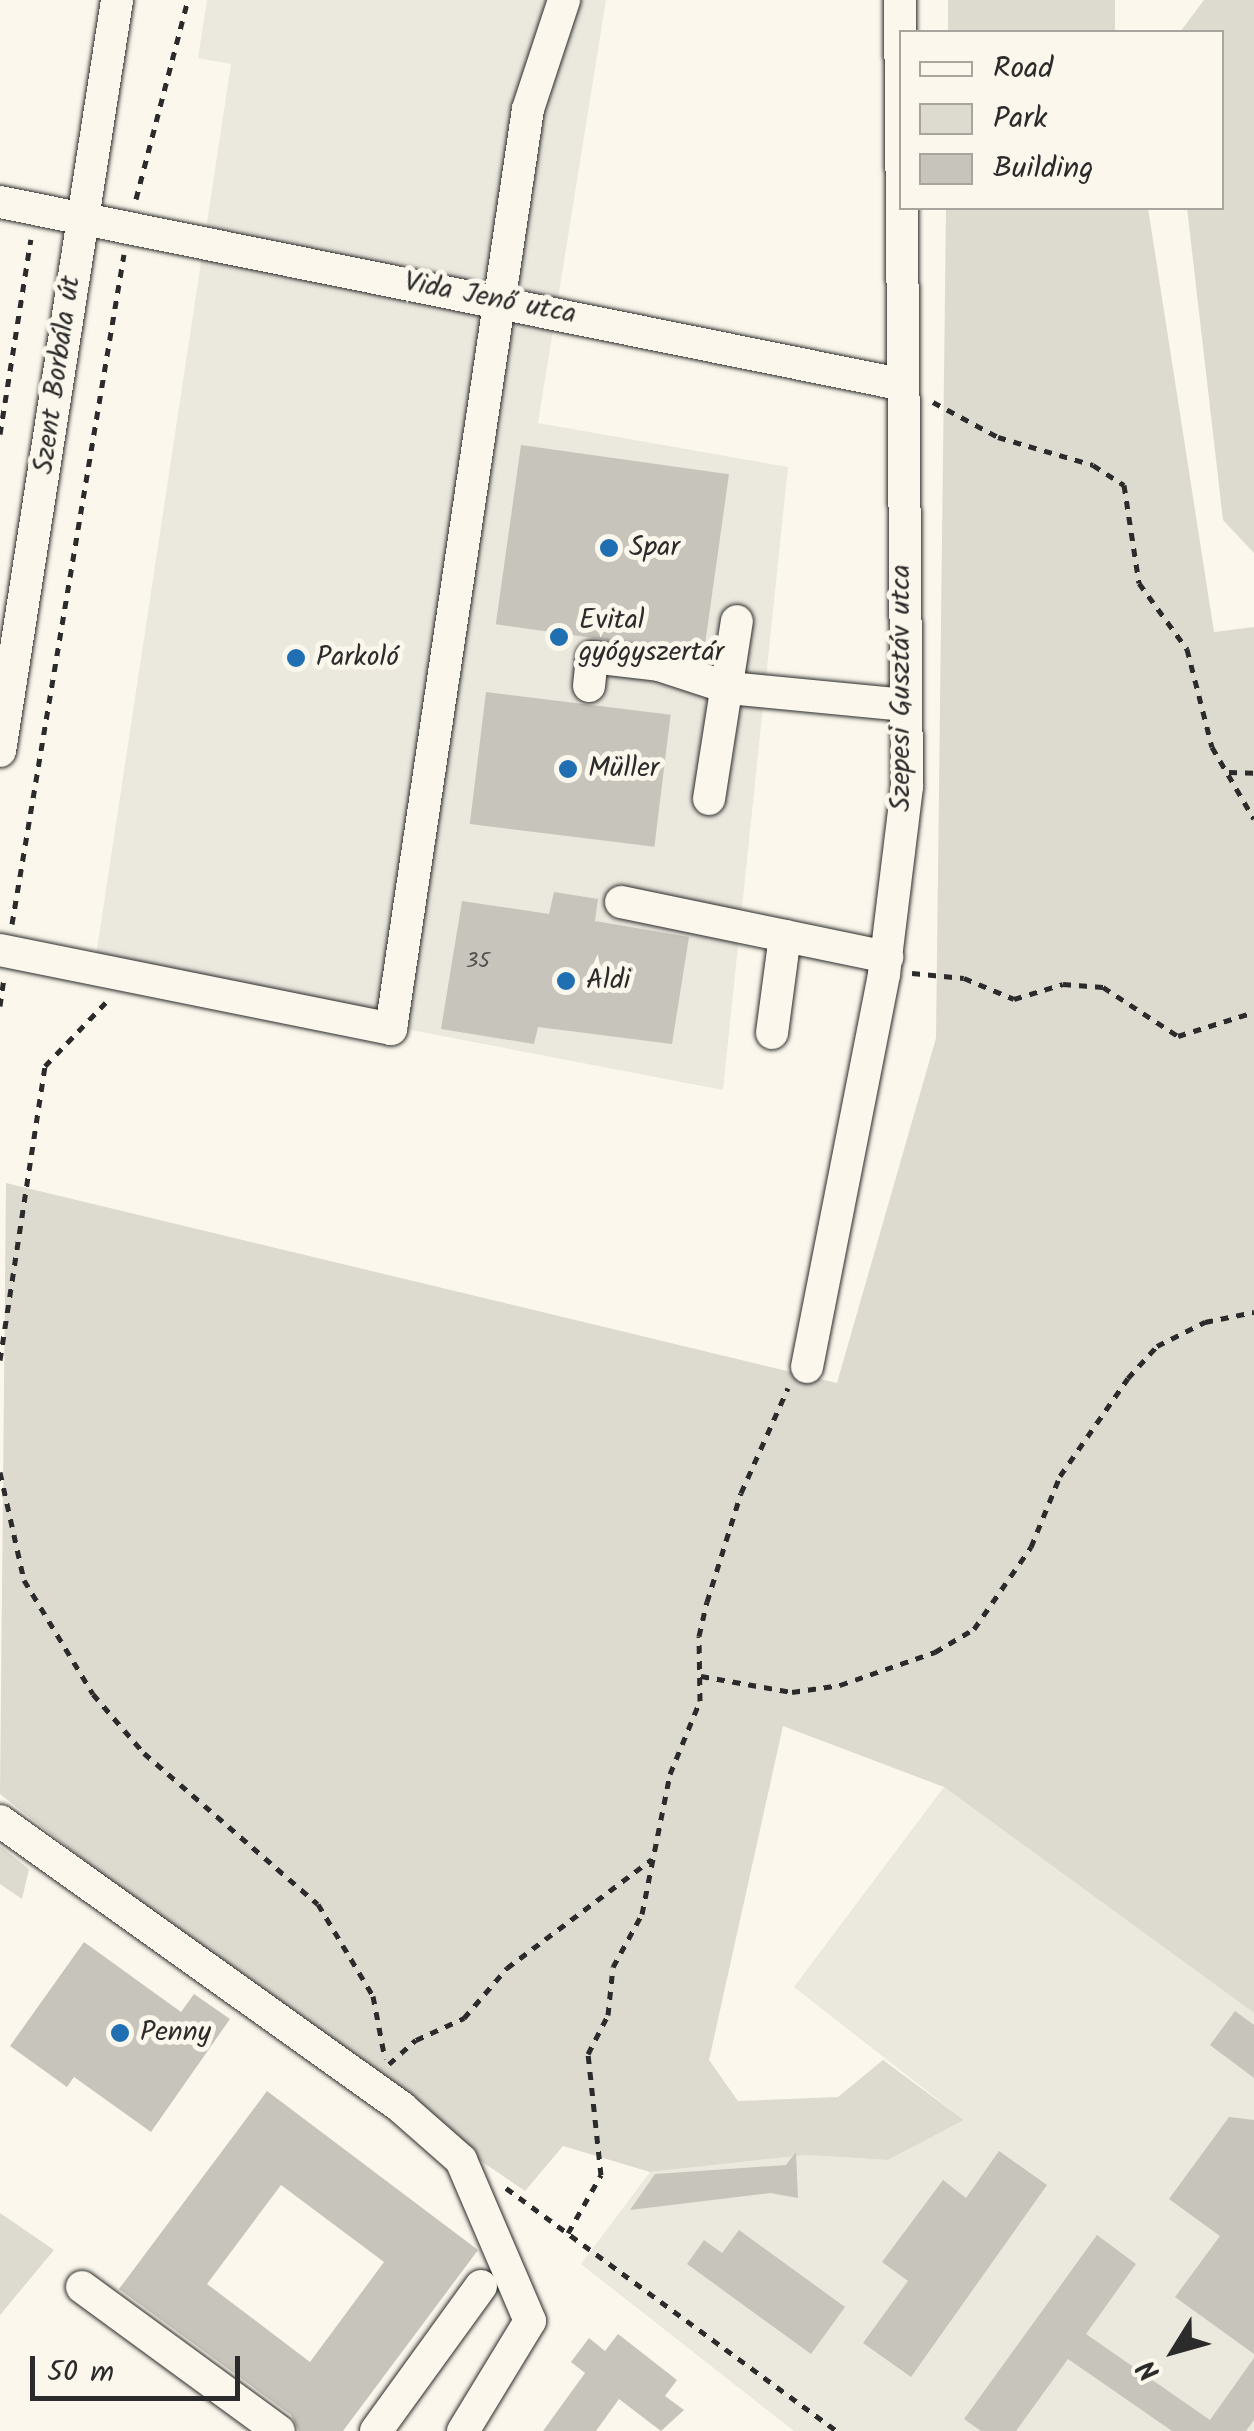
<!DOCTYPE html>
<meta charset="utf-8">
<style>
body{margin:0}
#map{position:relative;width:1254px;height:2431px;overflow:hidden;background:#fbf7ec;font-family:Kalam,sans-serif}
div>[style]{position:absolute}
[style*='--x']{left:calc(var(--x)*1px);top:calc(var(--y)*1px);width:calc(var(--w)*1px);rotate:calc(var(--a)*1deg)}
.built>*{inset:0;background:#ebe8de}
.green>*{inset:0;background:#dddad0;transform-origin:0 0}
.building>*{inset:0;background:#c7c4bc;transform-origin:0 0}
.path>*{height:5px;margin-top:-2.5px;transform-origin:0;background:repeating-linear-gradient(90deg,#2b2b2b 0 8px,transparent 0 16px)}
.roads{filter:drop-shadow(0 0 2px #2b2b2b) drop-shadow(0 0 2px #2b2b2b)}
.minor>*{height:32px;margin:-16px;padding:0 16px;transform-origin:16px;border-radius:16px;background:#fbf7ec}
.dots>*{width:28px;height:28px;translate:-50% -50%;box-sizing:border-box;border:5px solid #fbf7ec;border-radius:50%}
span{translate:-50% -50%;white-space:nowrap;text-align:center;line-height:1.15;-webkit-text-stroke:10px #fbf7ec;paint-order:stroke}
.number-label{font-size:22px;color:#52514f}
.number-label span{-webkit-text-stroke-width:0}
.street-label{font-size:28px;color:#2b2b2b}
.poi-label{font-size:28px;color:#2b2b2b}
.left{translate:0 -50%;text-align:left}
.legend{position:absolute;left:899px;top:30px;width:325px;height:180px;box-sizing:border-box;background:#fbf7ec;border:2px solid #a8a59f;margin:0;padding:12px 18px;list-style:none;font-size:30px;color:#2b2b2b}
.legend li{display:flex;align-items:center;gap:20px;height:50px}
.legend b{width:50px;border:2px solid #a8a59f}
.north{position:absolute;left:1124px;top:2301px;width:100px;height:100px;-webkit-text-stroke:8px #fbf7ec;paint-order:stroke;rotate:233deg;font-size:28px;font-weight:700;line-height:40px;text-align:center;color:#2b2b2b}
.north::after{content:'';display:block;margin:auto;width:35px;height:45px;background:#2b2b2b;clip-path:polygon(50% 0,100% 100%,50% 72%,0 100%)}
.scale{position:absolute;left:30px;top:2356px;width:210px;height:45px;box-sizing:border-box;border:5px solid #2b2b2b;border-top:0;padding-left:12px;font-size:30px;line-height:35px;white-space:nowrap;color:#2b2b2b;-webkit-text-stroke:8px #fbf7ec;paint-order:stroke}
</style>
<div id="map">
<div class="built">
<div style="clip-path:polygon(207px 0,606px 0,538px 423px,788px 467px,723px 1090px,94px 969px,231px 64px,198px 58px)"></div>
<div style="clip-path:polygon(944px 1787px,1254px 2013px,1254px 2431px,794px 2431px,581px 2264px,650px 2172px,806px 2155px,888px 2160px,964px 2120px,794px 1987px)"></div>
</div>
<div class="green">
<div style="left:948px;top:0;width:167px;height:32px"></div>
<div style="clip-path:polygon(1204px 0,1254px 0,1254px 553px,1223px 520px,1187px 208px,1222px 208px,1222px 32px,1180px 32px)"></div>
<div style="clip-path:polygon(946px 208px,1148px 208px,1214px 632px,1254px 627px,1254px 2013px,944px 1787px,783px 1726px,709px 2060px,738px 2101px,838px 2097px,883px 2060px,964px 2120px,888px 2160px,806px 2155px,650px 2172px,563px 2146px,525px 2191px,375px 2089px,0 1794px,6px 1183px,837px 1383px,936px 1038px)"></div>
<div style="clip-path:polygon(0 1846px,29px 1869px,22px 1899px,0 1884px)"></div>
<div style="clip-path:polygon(0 2213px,54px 2250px,0 2315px)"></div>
</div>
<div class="building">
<div style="left:521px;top:445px;width:210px;height:181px;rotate:8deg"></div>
<div style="left:486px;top:692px;width:186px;height:133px;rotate:7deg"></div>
<div style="clip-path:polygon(554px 892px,598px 899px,595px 921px,689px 937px,672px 1044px,538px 1027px,534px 1044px,441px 1029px,462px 901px,549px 914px)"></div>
<div style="clip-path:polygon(84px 1942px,181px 2012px,194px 1994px,230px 2019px,151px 2132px,74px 2077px,67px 2087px,10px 2046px)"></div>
<div style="clip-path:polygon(1235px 2011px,1254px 2025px,1254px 2078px,1210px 2045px)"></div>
<div style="clip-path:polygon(evenodd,267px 2091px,478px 2250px,343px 2431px,299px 2431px,291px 2415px,119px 2289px,267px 2091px,281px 2185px,384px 2262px,310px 2362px,207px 2284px,281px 2185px)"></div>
<div style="clip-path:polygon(1229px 2117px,1254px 2120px,1254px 2354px,1175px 2297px,1220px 2236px,1169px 2199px)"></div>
<div style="clip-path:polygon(999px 2151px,1047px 2185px,911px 2377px,863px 2343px,908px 2281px,882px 2262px,943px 2180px,966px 2198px)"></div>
<div style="clip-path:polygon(796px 2152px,798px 2198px,770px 2193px,630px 2210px,655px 2174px,786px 2165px)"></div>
<div style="clip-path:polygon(739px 2230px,845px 2307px,811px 2354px,687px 2264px,704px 2240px,722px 2253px)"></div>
<div style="clip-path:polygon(1097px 2235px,1136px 2264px,1086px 2334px,1210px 2420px,1254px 2358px,1254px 2420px,1246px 2431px,1172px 2431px,1068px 2359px,1016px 2431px,981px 2431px,964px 2419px)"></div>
<div style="clip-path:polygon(618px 2334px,677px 2380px,665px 2396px,684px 2410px,661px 2431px,619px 2399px,596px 2431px,543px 2431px,585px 2373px,571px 2362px,589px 2338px,605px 2351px)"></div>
</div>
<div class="path">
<div style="--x:136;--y:199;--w:206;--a:-75.4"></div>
<div style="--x:933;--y:402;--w:74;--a:28.3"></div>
<div style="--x:998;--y:437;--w:99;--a:16.4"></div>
<div style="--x:1093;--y:465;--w:37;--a:33"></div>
<div style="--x:1124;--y:485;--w:99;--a:81.3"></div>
<div style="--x:1139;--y:583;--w:82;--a:54"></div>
<div style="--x:1187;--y:649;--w:101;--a:75.7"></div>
<div style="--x:1212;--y:747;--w:83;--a:59.7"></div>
<div style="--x:0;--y:434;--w:197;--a:-81"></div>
<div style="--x:1229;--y:772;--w:25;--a:2"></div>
<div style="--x:12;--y:924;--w:679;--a:-80.51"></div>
<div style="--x:912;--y:973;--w:52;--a:5.5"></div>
<div style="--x:964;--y:978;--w:54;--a:22.8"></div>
<div style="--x:1014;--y:999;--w:51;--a:-17"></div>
<div style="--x:1063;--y:984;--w:40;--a:4.3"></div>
<div style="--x:1103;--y:987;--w:90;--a:33.2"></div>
<div style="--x:1178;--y:1036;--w:80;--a:-17.5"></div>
<div style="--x:0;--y:1006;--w:27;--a:-82"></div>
<div style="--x:0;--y:1360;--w:297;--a:-81.3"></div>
<div style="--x:45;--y:1066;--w:93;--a:-46.3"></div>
<div style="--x:0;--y:1472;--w:111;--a:77.5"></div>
<div style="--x:24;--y:1580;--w:133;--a:58.8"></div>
<div style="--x:93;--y:1694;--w:78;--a:49.2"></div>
<div style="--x:144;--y:1753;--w:230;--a:41"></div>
<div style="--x:318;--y:1904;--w:107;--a:59.1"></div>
<div style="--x:373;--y:1996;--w:64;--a:79.2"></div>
<div style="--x:701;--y:1676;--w:92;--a:10"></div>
<div style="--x:792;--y:1692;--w:49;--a:-8.3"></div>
<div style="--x:840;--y:1685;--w:101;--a:-19.2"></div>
<div style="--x:935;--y:1652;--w:45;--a:-30.5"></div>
<div style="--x:974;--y:1629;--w:100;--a:-55.2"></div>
<div style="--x:1031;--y:1547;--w:77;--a:-67.8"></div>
<div style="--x:1060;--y:1476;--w:119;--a:-55.2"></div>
<div style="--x:1128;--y:1378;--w:43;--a:-47.8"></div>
<div style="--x:1157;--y:1346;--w:54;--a:-26.6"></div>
<div style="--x:1205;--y:1322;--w:50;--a:-11.5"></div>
<div style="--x:389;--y:2064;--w:36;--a:-42"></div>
<div style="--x:416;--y:2040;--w:53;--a:-24.6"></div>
<div style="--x:464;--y:2018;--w:66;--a:-49.3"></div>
<div style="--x:507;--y:1968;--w:181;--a:-36.9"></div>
<div style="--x:506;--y:2188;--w:411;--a:36.3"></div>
<div style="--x:568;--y:2233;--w:67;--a:-60.4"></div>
<div style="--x:601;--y:2175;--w:122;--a:-96.1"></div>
<div style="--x:588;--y:2054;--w:44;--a:-62.9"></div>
<div style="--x:608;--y:2015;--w:48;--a:-84.1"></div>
<div style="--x:613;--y:1967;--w:60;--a:-61.3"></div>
<div style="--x:642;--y:1914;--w:143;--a:-78.7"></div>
<div style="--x:670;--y:1774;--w:79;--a:-67.7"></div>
<div style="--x:700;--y:1701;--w:65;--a:-90.9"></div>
<div style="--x:699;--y:1636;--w:35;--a:-77"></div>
<div style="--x:707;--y:1602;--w:114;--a:-72.7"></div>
<div style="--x:741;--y:1493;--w:115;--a:-65.9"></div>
</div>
<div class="roads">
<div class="minor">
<div style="--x:0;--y:202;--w:917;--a:11.44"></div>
<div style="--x:589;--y:686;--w:29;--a:-84"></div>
<div style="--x:592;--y:657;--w:67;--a:6.8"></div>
<div style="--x:659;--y:665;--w:74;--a:18.2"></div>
<div style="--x:729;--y:688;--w:177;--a:5.5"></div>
<div style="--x:0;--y:751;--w:760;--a:-81.14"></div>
<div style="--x:709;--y:799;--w:180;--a:-81.1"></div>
<div style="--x:621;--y:902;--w:272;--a:11.7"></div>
<div style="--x:0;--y:950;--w:399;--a:11.4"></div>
<div style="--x:391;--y:1029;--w:930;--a:-81.53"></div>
<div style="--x:528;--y:109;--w:115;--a:-71.7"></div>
<div style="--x:772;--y:1033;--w:98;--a:-82.4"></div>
<div style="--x:807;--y:1367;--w:400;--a:-78.9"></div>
<div style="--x:884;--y:974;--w:188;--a:-83"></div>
<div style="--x:907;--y:787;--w:787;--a:-90.51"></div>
<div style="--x:0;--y:1821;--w:494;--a:35.5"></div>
<div style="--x:402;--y:2108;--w:79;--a:41.4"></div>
<div style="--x:461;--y:2160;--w:175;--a:66.8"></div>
<div style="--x:530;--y:2321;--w:129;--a:121.3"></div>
<div style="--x:82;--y:2287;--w:244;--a:36.2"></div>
<div style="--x:376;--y:2431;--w:179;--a:-54.1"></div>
</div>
</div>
<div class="dots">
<div style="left:609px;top:548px;background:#1f6fb2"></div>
<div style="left:559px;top:637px;background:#1f6fb2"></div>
<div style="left:296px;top:658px;background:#1f6fb2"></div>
<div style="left:568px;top:769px;background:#1f6fb2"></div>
<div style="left:566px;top:981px;background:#1f6fb2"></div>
<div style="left:120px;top:2033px;background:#1f6fb2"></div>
</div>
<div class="number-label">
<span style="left:478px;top:962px">35</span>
</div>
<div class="street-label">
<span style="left:490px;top:299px;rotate:11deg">Vida Jenő utca</span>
<span style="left:58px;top:375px;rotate:-82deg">Szent Borbála út</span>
<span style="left:902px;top:688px;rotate:-90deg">Szepesi Gusztáv utca</span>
</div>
<div class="poi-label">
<span class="left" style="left:629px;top:548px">Spar</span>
<span class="left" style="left:579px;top:637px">Evital<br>gyógyszertár</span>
<span class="left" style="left:316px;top:658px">Parkoló</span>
<span class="left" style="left:588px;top:769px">Müller</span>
<span class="left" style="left:586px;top:981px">Aldi</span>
<span class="left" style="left:140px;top:2033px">Penny</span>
</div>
<ul class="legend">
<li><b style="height:12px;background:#fbf7ec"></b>Road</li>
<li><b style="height:28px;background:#dddad0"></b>Park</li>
<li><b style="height:28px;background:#c7c4bc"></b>Building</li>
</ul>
<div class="north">N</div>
<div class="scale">50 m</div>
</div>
